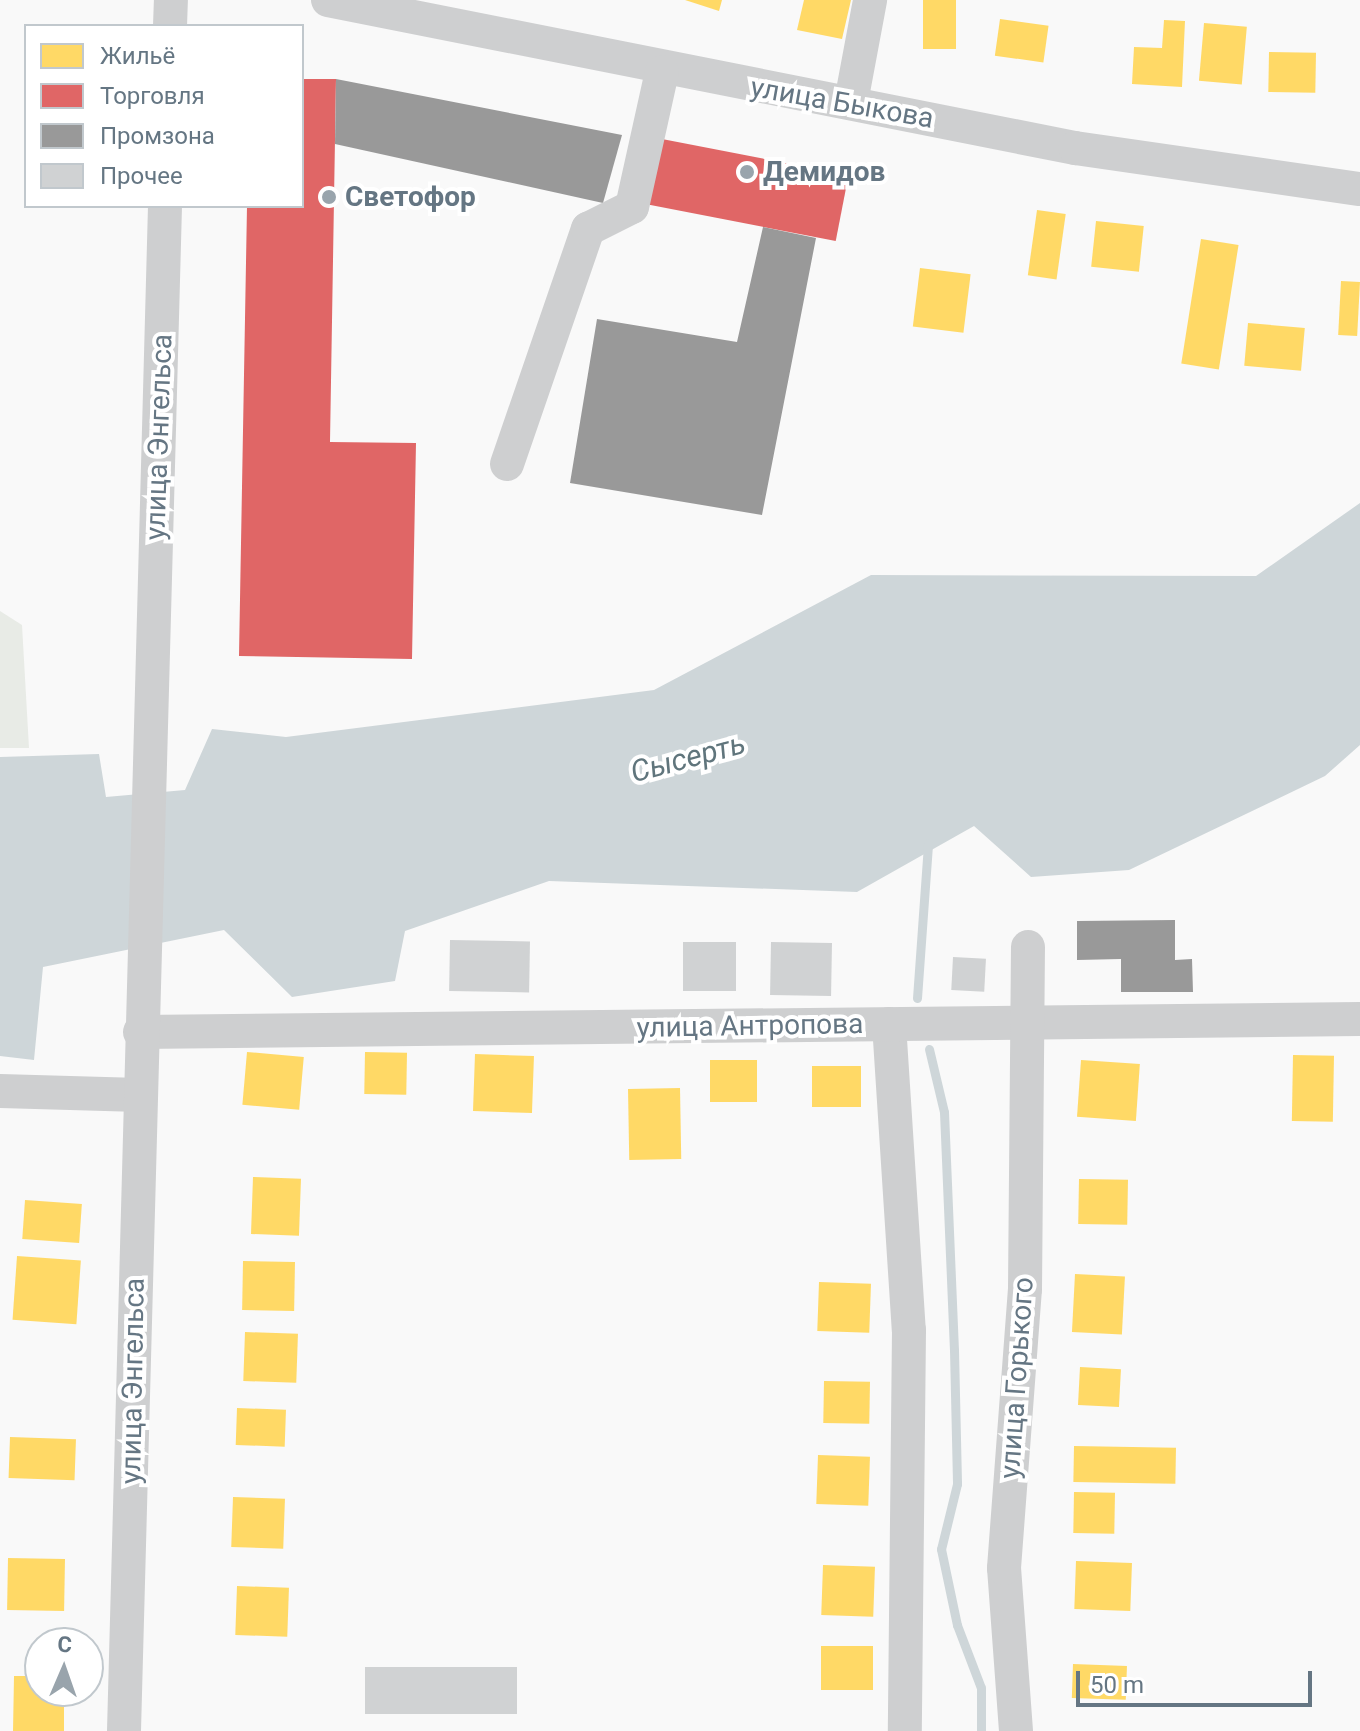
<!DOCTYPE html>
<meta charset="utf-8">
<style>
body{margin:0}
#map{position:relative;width:1360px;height:1731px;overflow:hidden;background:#f9f9f9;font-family:Roboto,sans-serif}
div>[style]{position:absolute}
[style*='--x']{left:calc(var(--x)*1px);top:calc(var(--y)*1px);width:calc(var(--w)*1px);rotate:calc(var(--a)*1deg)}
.green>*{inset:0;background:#e8ebe6}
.water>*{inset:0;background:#ced6d9}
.homes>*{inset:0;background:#ffd966;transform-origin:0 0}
.shops>*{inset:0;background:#e06666;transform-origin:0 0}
.industry>*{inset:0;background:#999}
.stream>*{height:9px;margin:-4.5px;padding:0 4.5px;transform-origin:4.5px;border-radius:4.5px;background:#ced6d9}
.building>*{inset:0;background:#d0d2d3;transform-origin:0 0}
.minor>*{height:34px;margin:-17px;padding:0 17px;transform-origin:17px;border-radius:17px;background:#cecfd0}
.dots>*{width:22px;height:22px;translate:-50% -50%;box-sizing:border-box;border:4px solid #fff;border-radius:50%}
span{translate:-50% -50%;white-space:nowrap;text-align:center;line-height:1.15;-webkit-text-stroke:8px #fff;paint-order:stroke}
.street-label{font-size:28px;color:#657683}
.poi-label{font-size:28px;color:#657683;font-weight:700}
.left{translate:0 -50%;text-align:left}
.water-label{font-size:30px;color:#60757c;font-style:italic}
.legend{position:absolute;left:24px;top:24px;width:280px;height:184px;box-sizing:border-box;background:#fff;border:2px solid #c1c8cd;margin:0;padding:10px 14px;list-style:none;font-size:24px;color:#657683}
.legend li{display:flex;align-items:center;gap:16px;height:40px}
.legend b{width:40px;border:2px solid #c1c8cd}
.north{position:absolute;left:24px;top:1627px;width:80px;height:80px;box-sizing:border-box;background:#fff;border:2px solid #c1c8cd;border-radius:50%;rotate:2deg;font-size:22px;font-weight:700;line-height:32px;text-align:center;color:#657683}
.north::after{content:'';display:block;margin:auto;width:28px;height:36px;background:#99a4ac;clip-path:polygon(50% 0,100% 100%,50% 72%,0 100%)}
.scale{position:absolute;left:1076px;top:1671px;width:236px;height:36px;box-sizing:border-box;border:4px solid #657683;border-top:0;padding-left:10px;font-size:24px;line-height:28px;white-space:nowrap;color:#657683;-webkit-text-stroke:6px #fff;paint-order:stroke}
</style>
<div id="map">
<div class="green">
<div style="clip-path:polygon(0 611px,22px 625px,29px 748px,0 748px)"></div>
</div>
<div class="water">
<div style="clip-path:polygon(1360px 503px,1360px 745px,1325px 776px,1129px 870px,1031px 877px,974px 826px,857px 892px,549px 881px,405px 931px,395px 981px,292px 997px,224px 930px,43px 967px,34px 1060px,0 1056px,0 757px,99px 754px,106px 797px,185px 790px,212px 729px,286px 737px,654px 690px,871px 575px,1256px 576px)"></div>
</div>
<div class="homes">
<div style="clip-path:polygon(685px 0,722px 0,719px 11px)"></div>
<div style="clip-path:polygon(804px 0,851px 0,842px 39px,797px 30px)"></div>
<div style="left:923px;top:0;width:33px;height:49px"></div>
<div style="left:1000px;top:19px;width:49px;height:37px;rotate:8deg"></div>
<div style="clip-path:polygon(1164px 20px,1185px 21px,1182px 87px,1132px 84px,1134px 47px,1162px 48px)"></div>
<div style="left:1204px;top:23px;width:43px;height:58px;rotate:5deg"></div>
<div style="left:1269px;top:52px;width:47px;height:40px;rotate:1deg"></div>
<div style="left:1037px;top:210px;width:29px;height:66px;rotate:8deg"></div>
<div style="left:1096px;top:221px;width:48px;height:46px;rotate:6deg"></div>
<div style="left:1201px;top:239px;width:38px;height:126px;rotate:9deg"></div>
<div style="left:920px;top:268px;width:51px;height:59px;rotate:7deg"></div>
<div style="left:1341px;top:281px;width:19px;height:54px;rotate:3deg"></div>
<div style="left:1248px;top:323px;width:57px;height:43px;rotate:5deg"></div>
<div style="left:247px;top:1052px;width:57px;height:53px;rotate:5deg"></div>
<div style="left:365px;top:1052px;width:42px;height:42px;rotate:1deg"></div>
<div style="left:475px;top:1054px;width:59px;height:57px;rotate:2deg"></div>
<div style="left:1293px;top:1055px;width:41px;height:66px;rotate:1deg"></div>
<div style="left:710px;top:1060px;width:47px;height:42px"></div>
<div style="left:1081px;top:1060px;width:59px;height:57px;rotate:4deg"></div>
<div style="left:812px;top:1066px;width:49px;height:41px"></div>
<div style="left:680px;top:1088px;width:71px;height:52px;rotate:89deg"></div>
<div style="left:253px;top:1177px;width:48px;height:57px;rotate:2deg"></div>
<div style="left:1079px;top:1179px;width:49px;height:45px;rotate:1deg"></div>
<div style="left:25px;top:1200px;width:57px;height:39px;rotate:4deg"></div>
<div style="left:17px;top:1256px;width:64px;height:64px;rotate:4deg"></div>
<div style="left:243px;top:1261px;width:52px;height:49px;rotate:1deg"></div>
<div style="left:1075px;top:1274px;width:50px;height:58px;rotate:3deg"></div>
<div style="left:819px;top:1282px;width:52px;height:49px;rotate:2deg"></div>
<div style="left:245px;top:1332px;width:53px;height:49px;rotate:2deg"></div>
<div style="left:1080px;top:1367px;width:41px;height:38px;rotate:3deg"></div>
<div style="left:824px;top:1381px;width:46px;height:42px;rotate:1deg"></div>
<div style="left:237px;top:1408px;width:49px;height:37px;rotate:2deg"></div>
<div style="left:10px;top:1437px;width:66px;height:41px;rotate:2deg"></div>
<div style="left:1074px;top:1446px;width:102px;height:36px;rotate:1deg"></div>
<div style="left:818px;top:1455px;width:52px;height:49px;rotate:2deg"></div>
<div style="left:1074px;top:1492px;width:41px;height:41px;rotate:1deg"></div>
<div style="left:233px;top:1497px;width:52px;height:50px;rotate:2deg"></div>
<div style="left:8px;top:1558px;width:57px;height:52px;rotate:1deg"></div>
<div style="left:1076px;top:1561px;width:56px;height:48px;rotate:2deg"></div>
<div style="left:823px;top:1565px;width:52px;height:50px;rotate:2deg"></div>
<div style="left:237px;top:1586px;width:52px;height:49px;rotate:2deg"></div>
<div style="left:873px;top:1646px;width:44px;height:52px;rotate:90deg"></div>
<div style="left:1073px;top:1664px;width:54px;height:34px;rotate:2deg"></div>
<div style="clip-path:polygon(14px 1676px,40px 1676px,40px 1691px,64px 1691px,64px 1731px,13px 1731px)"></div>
</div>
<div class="shops">
<div style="clip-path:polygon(302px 79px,336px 79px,330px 442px,416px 443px,412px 659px,239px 656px,247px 206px,302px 206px)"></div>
<div style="left:662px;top:139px;width:190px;height:67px;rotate:11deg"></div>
</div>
<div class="industry">
<div style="clip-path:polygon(336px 79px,622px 135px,603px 203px,335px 144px)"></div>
<div style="clip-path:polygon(763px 227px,816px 238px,762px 515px,570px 483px,597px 319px,737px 342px)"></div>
<div style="clip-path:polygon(1175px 920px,1175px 960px,1192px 959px,1193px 992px,1121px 992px,1121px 959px,1077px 960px,1077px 921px)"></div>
</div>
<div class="stream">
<div style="--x:917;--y:998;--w:155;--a:-85.9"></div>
<div style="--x:929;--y:1049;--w:65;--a:76.6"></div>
<div style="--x:944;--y:1112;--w:238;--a:87.6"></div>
<div style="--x:954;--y:1350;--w:134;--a:88.7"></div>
<div style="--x:957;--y:1484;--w:67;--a:103.8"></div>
<div style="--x:941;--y:1549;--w:78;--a:78.1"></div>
<div style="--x:957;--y:1625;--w:67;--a:69.1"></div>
<div style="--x:981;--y:1688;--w:43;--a:90"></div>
</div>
<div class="building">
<div style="left:450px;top:940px;width:80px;height:51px;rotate:1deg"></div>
<div style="left:683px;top:942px;width:53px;height:49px"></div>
<div style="left:771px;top:942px;width:61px;height:53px;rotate:1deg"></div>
<div style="left:953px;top:957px;width:33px;height:33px;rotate:3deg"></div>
<div style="left:365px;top:1667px;width:152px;height:47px"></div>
</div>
<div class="minor">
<div style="--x:328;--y:0;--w:762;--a:11.21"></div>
<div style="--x:1075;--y:148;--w:288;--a:8.2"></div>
<div style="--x:170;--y:26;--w:26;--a:-88"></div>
<div style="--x:851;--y:102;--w:104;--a:-79.4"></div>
<div style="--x:507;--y:464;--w:249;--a:-71"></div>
<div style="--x:588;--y:229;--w:49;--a:-26.6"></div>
<div style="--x:632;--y:207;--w:138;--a:-77.5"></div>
<div style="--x:889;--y:1024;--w:307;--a:86.3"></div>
<div style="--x:909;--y:1330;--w:401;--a:90.6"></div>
<div style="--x:140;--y:1032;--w:1220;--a:-0.61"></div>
<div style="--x:0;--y:1091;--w:140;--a:1.6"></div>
<div style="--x:124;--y:1731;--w:1526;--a:-88.46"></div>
<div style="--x:1016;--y:1731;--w:163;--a:-94.2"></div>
<div style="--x:1004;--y:1568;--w:280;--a:-85.7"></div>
<div style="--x:1025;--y:1289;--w:342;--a:-89.5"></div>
</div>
<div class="dots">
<div style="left:747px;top:172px;background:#99a4ac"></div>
<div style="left:329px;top:197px;background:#99a4ac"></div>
</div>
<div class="street-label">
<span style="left:842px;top:103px;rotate:10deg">улица Быкова</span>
<span style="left:159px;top:437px;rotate:-88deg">улица Энгельса</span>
<span style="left:750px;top:1026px;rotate:-1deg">улица Антропова</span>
<span style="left:1017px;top:1378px;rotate:-86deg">улица Горького</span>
<span style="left:133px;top:1381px;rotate:-89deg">улица Энгельса</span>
</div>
<div class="poi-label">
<span class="left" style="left:763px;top:172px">Демидов</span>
<span class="left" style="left:345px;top:197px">Светофор</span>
</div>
<div class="water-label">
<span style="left:688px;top:758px;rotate:-15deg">Сысерть</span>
</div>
<ul class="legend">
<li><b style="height:22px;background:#ffd966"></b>Жильё</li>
<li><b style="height:22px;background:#e06666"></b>Торговля</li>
<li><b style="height:22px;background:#999"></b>Промзона</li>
<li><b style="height:22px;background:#d0d2d3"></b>Прочее</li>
</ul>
<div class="north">С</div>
<div class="scale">50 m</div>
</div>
